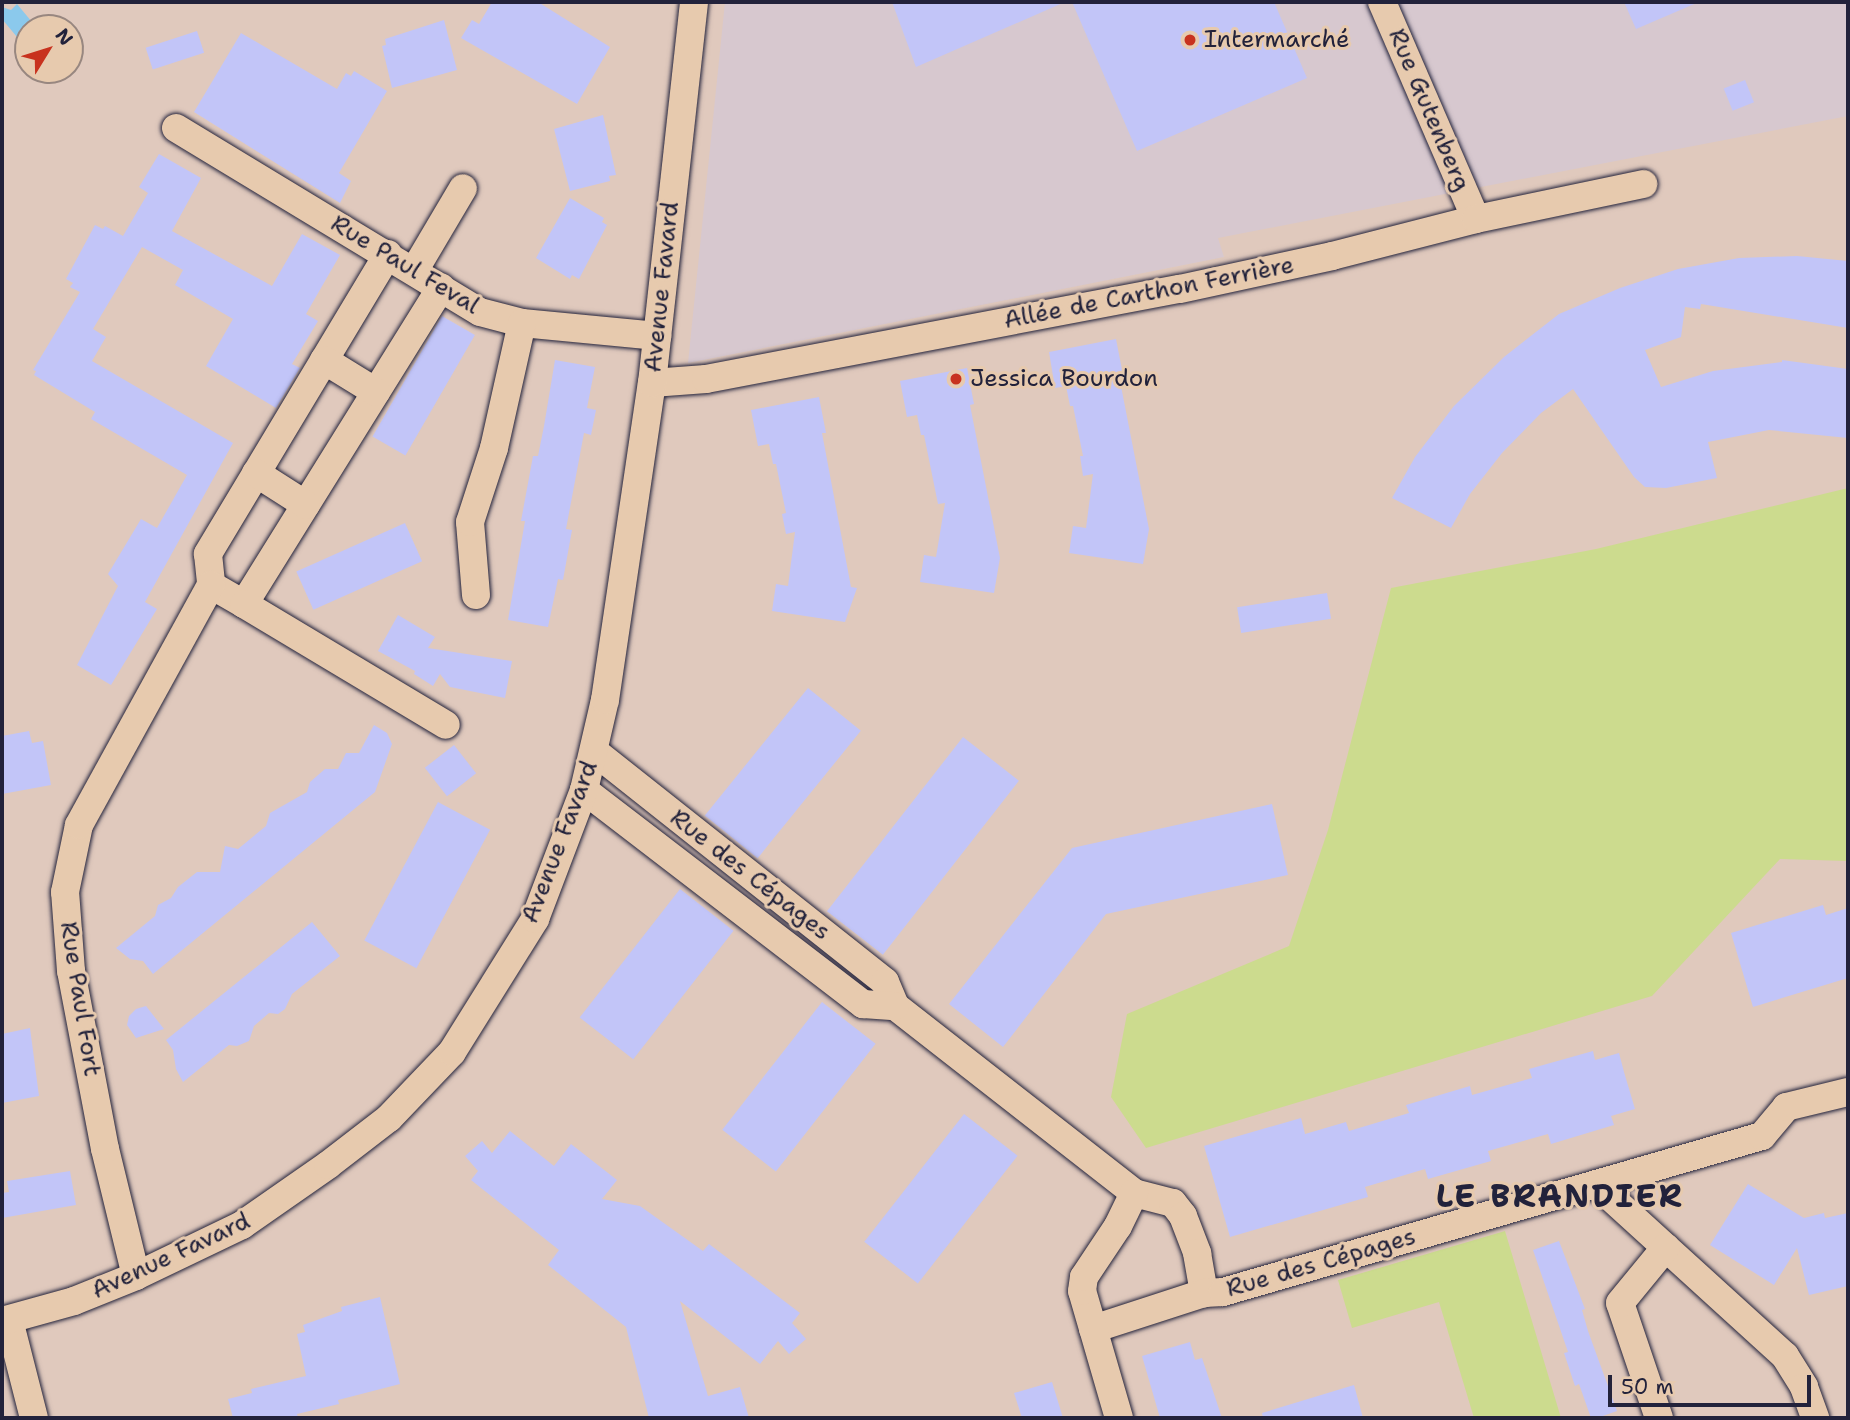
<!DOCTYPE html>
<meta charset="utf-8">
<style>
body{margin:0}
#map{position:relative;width:1850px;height:1420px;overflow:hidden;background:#e0c9bd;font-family:"Shantell Sans",sans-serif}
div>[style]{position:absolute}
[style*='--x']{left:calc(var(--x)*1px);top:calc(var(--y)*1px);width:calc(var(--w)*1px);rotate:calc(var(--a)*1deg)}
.built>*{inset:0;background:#d7c8cf}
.green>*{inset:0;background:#ccdb8e}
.water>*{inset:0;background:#8bc9ec}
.building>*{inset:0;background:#c2c5f8;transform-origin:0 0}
.roads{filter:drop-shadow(0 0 2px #22223b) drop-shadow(0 0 2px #22223b)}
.minor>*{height:28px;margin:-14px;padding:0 14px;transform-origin:14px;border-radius:14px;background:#e7caae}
.dots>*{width:19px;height:19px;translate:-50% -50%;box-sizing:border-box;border:4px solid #e7caae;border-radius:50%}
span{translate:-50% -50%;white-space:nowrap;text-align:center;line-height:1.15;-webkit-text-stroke:6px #e7caae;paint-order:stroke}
.poi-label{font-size:24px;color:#22223b}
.left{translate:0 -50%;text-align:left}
.street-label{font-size:24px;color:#22223b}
.district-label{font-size:32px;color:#22223b;font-weight:700;letter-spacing:2px}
.frame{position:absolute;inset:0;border:4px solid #22223b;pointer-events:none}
.north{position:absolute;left:14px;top:14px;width:70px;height:70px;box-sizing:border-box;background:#e7caae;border:2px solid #988780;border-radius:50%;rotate:52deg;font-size:19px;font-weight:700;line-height:28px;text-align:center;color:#22223b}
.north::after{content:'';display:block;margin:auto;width:24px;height:32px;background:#c8321e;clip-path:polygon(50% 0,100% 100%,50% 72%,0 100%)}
.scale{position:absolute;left:1608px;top:1375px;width:203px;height:32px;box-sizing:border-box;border:4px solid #22223b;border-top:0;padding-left:9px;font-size:21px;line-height:24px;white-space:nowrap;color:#22223b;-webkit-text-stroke:5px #e7caae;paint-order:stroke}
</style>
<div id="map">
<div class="built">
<div style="clip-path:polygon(725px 2px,1848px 2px,1848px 116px,1218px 238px,1224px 257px,688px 363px)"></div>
</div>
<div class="green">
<div style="clip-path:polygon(1848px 488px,1848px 861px,1780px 859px,1652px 996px,1146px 1148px,1111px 1097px,1127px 1014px,1289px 946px,1328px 830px,1391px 588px,1596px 549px)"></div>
<div style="clip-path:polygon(1505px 1231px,1561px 1418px,1474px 1418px,1439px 1302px,1352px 1328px,1338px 1280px)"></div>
</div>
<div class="water">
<div style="clip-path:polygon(17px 4px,37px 28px,28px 28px,27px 49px,2px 19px,2px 7px,11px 10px)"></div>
</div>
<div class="building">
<div style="clip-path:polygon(492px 2px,538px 2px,610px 47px,577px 104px,461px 38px,472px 20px,479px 24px)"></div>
<div style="clip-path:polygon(892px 2px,1065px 2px,916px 67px)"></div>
<div style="clip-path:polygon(1072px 2px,1274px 2px,1307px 78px,1137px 151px)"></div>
<div style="clip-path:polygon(1624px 2px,1699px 2px,1636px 29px)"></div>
<div style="clip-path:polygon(444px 20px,457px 70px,392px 88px,382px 46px,386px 45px,385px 39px)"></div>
<div style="left:197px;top:31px;width:23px;height:54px;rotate:72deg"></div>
<div style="clip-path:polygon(241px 33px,337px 89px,346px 73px,351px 76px,354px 71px,387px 91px,339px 173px,351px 181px,340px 203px,194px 112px)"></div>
<div style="left:1745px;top:80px;width:24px;height:23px;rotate:68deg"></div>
<div style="clip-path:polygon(603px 115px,616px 175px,609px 176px,610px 181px,570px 191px,554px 129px)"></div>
<div style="clip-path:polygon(159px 154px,201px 178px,172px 231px,272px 286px,302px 234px,340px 255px,306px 314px,318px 321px,292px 364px,300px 368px,276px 408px,206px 366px,233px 319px,175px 285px,183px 270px,142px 247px,93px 329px,106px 337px,92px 361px,233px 443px,145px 602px,157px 609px,111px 685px,77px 665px,118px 586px,108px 574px,141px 519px,157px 528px,187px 475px,91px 419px,95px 412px,34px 375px,36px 371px,33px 370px,80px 292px,70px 287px,73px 283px,66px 279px,95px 225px,103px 229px,105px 226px,123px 236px,148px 193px,139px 187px)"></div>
<div style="clip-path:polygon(570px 198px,604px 218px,602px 222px,607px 225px,579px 279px,572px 275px,570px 279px,536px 258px)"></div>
<div style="clip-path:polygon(1797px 256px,1848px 261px,1848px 328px,1701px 304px,1700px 309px,1685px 307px,1681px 337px,1645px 350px,1661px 387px,1713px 371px,1782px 362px,1782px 360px,1848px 369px,1848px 438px,1769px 430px,1708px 442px,1717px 478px,1666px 488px,1645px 487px,1634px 477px,1573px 389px,1541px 413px,1502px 453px,1470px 494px,1451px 528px,1392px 498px,1415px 457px,1454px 406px,1504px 357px,1559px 314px,1620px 288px,1678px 269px,1739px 258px)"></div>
<div style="left:442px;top:316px;width:38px;height:139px;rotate:30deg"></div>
<div style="clip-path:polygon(1116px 339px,1123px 375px,1119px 376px,1149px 529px,1143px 564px,1069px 553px,1073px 526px,1086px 528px,1093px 474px,1083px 476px,1080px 456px,1083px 456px,1073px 406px,1070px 406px,1066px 386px,1055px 388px,1049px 352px)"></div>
<div style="clip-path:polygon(555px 360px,595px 367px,587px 408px,596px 410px,591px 435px,584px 433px,566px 529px,572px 530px,563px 580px,558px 579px,548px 627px,508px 620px,525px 521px,521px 521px,533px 456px,538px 456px,544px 426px)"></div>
<div style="clip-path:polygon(967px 368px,974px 404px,970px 405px,1000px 558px,994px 593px,920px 582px,924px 555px,936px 557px,945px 503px,938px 504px,924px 435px,921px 435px,917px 415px,907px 417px,900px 381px)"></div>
<div style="clip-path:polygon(819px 397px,826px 433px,822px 433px,851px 587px,857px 588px,845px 622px,772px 611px,776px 584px,788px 586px,795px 532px,786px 534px,782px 514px,786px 513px,776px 464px,773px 464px,769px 444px,758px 446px,751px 410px)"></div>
<div style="left:405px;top:523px;width:42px;height:119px;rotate:66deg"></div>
<div style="left:1327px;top:593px;width:26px;height:91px;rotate:81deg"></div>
<div style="clip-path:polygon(398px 615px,435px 637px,428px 648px,512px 661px,505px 698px,450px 687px,440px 674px,433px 686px,414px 674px,415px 671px,378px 651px)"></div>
<div style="left:808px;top:688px;width:68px;height:164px;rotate:39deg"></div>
<div style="clip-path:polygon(374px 725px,387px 733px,392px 744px,375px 792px,153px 974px,143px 961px,130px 959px,116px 948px,155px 916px,158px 905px,171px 898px,178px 887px,197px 872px,220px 872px,225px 846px,238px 849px,266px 826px,270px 813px,307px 792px,310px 782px,325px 769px,338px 769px,346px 753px,359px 753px)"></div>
<div style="clip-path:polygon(29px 731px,32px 743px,43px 741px,51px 785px,2px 794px,2px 736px)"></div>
<div style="left:963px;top:737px;width:71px;height:221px;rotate:38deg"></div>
<div style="left:454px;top:745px;width:36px;height:37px;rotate:52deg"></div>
<div style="left:438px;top:802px;width:59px;height:157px;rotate:28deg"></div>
<div style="clip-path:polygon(1272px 804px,1288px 875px,1106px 914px,1003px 1047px,949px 1004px,1072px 848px)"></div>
<div style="left:680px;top:889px;width:68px;height:163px;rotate:38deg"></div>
<div style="clip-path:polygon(1823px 905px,1826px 915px,1848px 908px,1848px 978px,1753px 1007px,1731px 933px)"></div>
<div style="clip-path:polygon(312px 922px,340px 956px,292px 994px,285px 1009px,278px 1014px,269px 1013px,254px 1026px,249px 1041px,237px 1046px,229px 1045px,183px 1082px,176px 1069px,173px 1050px,166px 1040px)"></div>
<div style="left:822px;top:1002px;width:68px;height:162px;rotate:38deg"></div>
<div style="clip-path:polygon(146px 1006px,164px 1029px,136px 1038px,127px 1025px,129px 1016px,136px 1009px)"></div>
<div style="clip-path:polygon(30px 1028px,39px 1096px,2px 1103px,2px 1034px)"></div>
<div style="clip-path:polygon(1593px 1051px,1595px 1060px,1619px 1053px,1624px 1072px,1635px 1109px,1611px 1116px,1614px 1125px,1551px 1144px,1548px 1134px,1488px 1151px,1491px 1161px,1428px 1179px,1425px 1169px,1365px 1187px,1368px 1197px,1230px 1237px,1204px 1146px,1301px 1118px,1305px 1134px,1346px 1122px,1349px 1131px,1409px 1113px,1406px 1105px,1470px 1086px,1472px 1095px,1532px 1078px,1529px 1069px)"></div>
<div style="left:964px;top:1114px;width:68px;height:162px;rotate:38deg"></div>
<div style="clip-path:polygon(510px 1131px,554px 1166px,571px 1144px,617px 1180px,602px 1199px,640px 1206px,703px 1251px,709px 1244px,800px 1313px,792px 1323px,806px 1339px,789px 1354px,778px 1341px,760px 1364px,680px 1301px,708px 1396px,740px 1387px,749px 1418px,649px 1418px,626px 1327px,548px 1265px,559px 1250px,471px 1180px,478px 1171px,465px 1156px,482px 1141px,492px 1153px)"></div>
<div style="clip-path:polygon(70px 1171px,76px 1205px,2px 1218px,2px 1193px,9px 1192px,7px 1181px)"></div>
<div style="clip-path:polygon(1748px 1184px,1804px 1218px,1824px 1213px,1825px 1218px,1848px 1213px,1848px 1286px,1809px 1295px,1797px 1248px,1774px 1285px,1710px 1245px)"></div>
<div style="clip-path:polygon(1559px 1241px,1585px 1309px,1582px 1310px,1588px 1331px,1617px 1411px,1597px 1418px,1591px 1418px,1579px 1384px,1575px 1386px,1564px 1353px,1568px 1352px,1533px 1250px)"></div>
<div style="clip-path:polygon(380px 1297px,400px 1384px,338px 1400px,339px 1404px,297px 1414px,298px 1418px,233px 1418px,228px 1399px,252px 1393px,251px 1389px,306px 1376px,297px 1334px,305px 1332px,303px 1325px,342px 1311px,341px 1307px)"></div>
<div style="clip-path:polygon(1190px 1342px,1195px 1360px,1202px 1358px,1222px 1418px,1160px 1418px,1142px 1356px)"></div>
<div style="clip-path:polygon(1052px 1382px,1063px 1418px,1022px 1418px,1014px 1393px)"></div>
<div style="clip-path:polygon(1354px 1385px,1363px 1418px,1263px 1418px,1262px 1413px)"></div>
</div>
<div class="roads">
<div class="minor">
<div style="--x:1382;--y:2;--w:236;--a:66.6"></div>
<div style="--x:176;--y:128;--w:355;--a:31.2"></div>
<div style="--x:480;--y:312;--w:43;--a:14.7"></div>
<div style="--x:522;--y:323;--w:136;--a:5.5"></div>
<div style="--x:388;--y:254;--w:350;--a:121"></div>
<div style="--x:208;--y:554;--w:31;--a:84"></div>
<div style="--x:211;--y:585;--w:38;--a:30"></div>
<div style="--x:244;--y:604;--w:373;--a:-58.1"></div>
<div style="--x:414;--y:271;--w:96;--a:-59.4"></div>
<div style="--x:324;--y:360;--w:61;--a:31.6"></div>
<div style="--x:652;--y:383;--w:54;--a:-4.2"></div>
<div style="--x:706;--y:379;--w:482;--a:-10.8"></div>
<div style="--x:1180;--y:289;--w:156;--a:-12.2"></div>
<div style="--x:1332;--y:256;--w:149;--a:-14.4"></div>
<div style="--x:1476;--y:219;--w:171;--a:-11.8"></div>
<div style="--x:256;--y:473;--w:59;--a:32.6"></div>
<div style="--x:476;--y:595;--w:73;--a:-94.7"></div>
<div style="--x:470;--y:522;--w:78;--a:-72"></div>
<div style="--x:494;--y:448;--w:128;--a:-77.4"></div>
<div style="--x:244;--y:604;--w:235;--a:30.9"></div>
<div style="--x:595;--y:752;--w:370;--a:38.4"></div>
<div style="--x:885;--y:982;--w:26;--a:67"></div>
<div style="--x:895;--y:1006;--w:303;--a:38"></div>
<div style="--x:1134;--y:1193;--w:40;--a:14.4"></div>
<div style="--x:1173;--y:1203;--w:16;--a:52"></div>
<div style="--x:1183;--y:1216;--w:40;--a:69"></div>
<div style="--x:1197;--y:1253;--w:41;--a:80.1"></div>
<div style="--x:584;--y:790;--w:352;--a:37.5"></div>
<div style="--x:863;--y:1004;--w:32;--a:4"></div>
<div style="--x:1597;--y:1185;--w:254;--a:42.3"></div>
<div style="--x:1785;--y:1356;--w:36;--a:58"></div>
<div style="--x:1804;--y:1387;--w:33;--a:70"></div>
<div style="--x:136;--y:1276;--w:131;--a:-103.7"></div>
<div style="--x:105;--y:1149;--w:181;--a:-100.8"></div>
<div style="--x:71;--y:971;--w:79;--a:-94.3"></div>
<div style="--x:65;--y:892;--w:68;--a:-78.2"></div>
<div style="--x:79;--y:825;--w:274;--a:-61.2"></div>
<div style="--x:9;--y:1320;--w:101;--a:75.7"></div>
<div style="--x:2;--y:1321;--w:75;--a:-15.5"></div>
<div style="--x:74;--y:1301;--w:67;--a:-22"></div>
<div style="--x:136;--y:1276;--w:118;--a:-25.7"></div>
<div style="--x:242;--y:1225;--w:105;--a:-34.9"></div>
<div style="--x:328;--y:1165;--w:77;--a:-37.6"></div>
<div style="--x:389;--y:1118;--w:91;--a:-46.3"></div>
<div style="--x:452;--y:1052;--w:157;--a:-58"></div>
<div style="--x:535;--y:919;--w:138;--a:-69.2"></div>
<div style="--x:584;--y:790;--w:92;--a:-76.9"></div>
<div style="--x:605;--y:700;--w:320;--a:-81.6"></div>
<div style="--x:652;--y:383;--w:383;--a:-83.7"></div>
<div style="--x:1093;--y:1329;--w:117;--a:-18"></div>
<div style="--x:1204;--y:1293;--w:19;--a:-3"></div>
<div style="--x:1223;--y:1292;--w:561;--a:-16.14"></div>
<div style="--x:1762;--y:1136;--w:38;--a:-50"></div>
<div style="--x:1786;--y:1107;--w:64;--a:-13.6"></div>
<div style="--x:1119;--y:1418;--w:132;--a:-106.2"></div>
<div style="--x:1082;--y:1291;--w:14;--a:-82"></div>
<div style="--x:1084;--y:1277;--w:61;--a:-56.3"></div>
<div style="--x:1118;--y:1226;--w:37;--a:-64"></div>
<div style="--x:1659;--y:1418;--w:121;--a:-108.7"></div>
<div style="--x:1620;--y:1303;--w:72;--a:-50.6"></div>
</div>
</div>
<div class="dots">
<div style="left:1190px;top:40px;background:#c8321e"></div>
<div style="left:956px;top:379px;background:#c8321e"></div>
</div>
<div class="poi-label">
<span class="left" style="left:1204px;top:40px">Intermarché</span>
<span class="left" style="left:970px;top:379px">Jessica Bourdon</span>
</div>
<div class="street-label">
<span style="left:1429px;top:110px;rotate:67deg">Rue Gutenberg</span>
<span style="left:405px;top:265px;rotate:31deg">Rue Paul Feval</span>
<span style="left:662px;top:287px;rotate:-84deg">Avenue Favard</span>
<span style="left:1149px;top:293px;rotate:-11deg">Allée de Carthon Ferrière</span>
<span style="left:560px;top:842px;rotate:-69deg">Avenue Favard</span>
<span style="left:750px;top:875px;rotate:38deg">Rue des Cépages</span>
<span style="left:80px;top:999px;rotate:81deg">Rue Paul Fort</span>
<span style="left:171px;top:1256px;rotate:-25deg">Avenue Favard</span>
<span style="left:1321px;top:1263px;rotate:-16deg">Rue des Cépages</span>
</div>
<div class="district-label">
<span style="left:1560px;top:1196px">LE BRANDIER</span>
</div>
<div class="frame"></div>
<div class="north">N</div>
<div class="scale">50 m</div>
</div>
